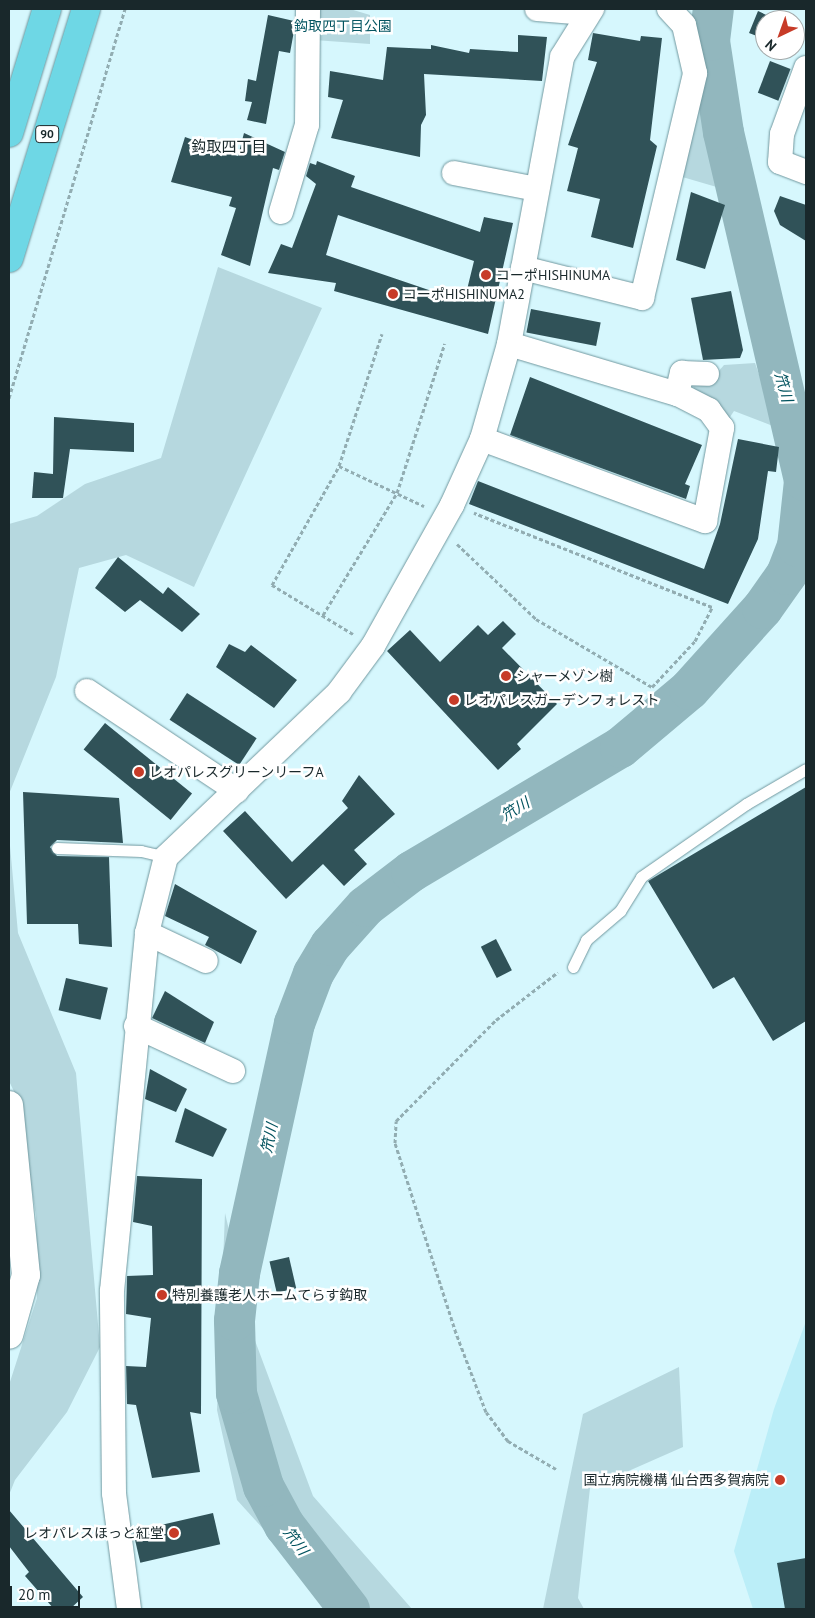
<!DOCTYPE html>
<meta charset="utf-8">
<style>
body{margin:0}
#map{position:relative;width:815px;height:1618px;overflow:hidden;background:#d6f7fd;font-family:"PT Sans","Noto Sans JP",sans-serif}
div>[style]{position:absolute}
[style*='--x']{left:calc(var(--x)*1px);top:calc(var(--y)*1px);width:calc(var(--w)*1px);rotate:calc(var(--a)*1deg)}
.built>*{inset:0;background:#bbeef8}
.green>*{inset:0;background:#b6d8df}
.river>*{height:41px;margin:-20.5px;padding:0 20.5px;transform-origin:20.5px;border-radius:20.5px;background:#92b7be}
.building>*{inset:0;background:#305258;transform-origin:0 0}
.path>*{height:3px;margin-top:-1.5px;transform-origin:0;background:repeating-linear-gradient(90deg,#92adb2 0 4px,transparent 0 6.5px)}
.roads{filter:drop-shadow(0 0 1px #71989f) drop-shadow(0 0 1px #71989f)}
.lane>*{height:11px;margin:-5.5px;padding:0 5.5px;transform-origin:5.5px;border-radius:5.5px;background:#fff}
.street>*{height:24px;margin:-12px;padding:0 12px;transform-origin:12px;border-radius:12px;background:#fff}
.secondary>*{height:28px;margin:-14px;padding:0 14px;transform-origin:14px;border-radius:14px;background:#fff}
.primary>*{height:28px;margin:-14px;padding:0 14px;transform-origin:14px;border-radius:14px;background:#6ed7e5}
.dots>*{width:14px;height:14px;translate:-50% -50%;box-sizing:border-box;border:2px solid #fff;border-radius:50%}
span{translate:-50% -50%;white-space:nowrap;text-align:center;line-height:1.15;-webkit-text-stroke:5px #fff;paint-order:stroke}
.shield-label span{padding:1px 4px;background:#fff;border:1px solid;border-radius:4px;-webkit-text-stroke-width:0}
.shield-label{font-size:12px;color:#19282b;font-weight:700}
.park-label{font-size:14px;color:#045561}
.poi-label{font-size:14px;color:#19282b}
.left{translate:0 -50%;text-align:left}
.right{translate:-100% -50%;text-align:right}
.neighbourhood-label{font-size:15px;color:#19282b}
.water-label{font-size:15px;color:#00525e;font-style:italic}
.frame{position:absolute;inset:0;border:10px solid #19282b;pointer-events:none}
.north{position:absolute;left:755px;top:10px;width:50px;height:50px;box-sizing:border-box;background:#fff;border:1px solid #a3a9aa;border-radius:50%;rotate:222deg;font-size:14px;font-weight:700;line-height:20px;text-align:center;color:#19282b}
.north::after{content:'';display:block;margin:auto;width:18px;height:22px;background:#c73b28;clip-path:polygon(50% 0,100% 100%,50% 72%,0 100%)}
.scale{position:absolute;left:10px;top:1586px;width:70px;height:22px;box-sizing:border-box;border:2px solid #19282b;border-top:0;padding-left:6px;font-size:15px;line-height:18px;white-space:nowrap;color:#19282b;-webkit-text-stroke:4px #fff;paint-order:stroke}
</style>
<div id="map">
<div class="built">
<div style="clip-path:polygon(806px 1321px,806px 1609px,753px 1609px,734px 1551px,774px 1409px)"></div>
</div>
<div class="green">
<div style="clip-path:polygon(315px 9px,350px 9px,370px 15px,370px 44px,314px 40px)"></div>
<div style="clip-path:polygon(697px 100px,712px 105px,722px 174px,720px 188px,679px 176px)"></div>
<div style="clip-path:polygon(218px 267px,322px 308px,194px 587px,126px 555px,79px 568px,56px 677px,9px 794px,9px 524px,37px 516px,85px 484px,161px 458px)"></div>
<div style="clip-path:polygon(755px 363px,778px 428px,734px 411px,728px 420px,694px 395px,693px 382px,712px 379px,724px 365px)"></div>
<div style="clip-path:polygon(9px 835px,18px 933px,76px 1073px,100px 1347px,67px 1412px,15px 1480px,9px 1495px,9px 1385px,37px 1298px,36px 1216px,18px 1100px,9px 1081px)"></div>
<div style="clip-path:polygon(225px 1213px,254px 1338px,313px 1496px,412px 1609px,336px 1609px,237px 1500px,217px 1410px)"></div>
<div style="clip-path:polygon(679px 1367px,683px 1447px,590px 1488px,578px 1598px,584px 1609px,543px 1609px,583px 1414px)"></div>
</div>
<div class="river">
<div style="--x:349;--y:1609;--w:106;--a:-127.7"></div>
<div style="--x:284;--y:1525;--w:44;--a:-118.3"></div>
<div style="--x:263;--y:1486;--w:97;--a:-106.2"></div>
<div style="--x:236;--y:1393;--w:73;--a:-91.6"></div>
<div style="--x:234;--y:1320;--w:47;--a:-83.9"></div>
<div style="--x:239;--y:1273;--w:256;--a:-77.6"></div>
<div style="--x:294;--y:1023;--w:53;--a:-69.2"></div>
<div style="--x:313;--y:973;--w:33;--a:-59"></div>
<div style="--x:330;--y:945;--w:52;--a:-48.1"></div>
<div style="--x:365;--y:906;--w:58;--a:-37.3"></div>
<div style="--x:411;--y:871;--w:243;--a:-30.7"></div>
<div style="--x:620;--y:747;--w:90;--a:-40"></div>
<div style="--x:689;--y:689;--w:109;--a:-48"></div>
<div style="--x:762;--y:608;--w:42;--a:-54.8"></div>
<div style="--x:786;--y:574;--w:30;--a:-69"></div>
<div style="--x:797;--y:546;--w:66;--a:-83.9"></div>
<div style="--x:804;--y:480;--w:357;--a:-103.1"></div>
<div style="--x:723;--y:132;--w:93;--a:-98.7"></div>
<div style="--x:709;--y:40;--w:31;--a:-83"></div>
</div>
<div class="building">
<div style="clip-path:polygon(758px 11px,777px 20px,765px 20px,765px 39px,749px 33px)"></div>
<div style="clip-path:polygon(268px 15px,294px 21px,294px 31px,290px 53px,279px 51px,266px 124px,247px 120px,252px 102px,245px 101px,248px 79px,256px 81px)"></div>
<div style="clip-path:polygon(593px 33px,640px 41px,641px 36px,662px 38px,650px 140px,657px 146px,633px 248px,591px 237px,600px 199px,567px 191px,578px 148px,568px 145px,597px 62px,588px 60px)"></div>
<div style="clip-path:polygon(518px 35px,547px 37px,542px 81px,424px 74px,426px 115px,421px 125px,420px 157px,331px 138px,343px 100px,328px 97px,330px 71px,383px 80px,387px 47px,431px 49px,431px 45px,469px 53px,470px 49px,518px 52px)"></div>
<div style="left:770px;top:61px;width:22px;height:34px;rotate:21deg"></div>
<div style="clip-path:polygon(244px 133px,285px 152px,279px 170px,273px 168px,250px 266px,221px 255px,236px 208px,229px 206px,232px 197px,171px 182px,185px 137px,238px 156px)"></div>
<div style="clip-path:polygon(evenodd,317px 161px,355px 176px,351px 187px,480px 232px,484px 217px,513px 223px,488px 334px,334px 291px,336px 283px,268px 273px,281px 244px,292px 248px,316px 184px,306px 176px,310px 163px,316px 165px,317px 161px,338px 215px,474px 261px,464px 302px,326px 255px,338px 215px)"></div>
<div style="clip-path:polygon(691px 192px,725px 205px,705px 269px,676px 260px)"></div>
<div style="clip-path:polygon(780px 196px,806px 205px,806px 241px,780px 225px,774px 211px)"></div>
<div style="clip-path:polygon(731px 291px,743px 350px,740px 358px,703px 360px,691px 298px)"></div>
<div style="left:531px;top:309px;width:71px;height:24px;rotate:11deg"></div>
<div style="clip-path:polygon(530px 377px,702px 445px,685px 484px,690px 486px,686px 499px,510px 435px)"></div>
<div style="clip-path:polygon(54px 417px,134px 423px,134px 452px,70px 449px,63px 498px,32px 498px,34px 472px,53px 474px)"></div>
<div style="clip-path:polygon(738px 439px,779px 447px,776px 472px,768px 471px,758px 539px,728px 604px,469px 504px,478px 481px,704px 569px,720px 524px)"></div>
<div style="clip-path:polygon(118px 557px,163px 594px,168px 587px,200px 614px,182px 632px,140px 600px,125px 612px,95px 588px)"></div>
<div style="clip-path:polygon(503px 621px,516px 634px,502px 648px,557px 704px,517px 744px,521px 749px,498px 770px,387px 651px,410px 630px,440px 662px,478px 625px,488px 635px)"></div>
<div style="clip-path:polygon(229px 644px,245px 652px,251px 645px,297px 680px,274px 708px,216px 667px)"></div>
<div style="left:187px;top:693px;width:83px;height:32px;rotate:33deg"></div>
<div style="left:105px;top:723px;width:112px;height:34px;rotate:39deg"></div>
<div style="clip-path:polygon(359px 775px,395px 814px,354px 850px,367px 864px,344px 886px,323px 864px,286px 899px,223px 831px,245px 811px,292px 862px,348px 808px,342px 801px)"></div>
<div style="clip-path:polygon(806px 787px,806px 1021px,773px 1041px,734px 977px,713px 989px,648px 881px)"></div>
<div style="clip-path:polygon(23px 792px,119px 798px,123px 843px,57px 840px,50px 847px,57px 856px,109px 857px,112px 947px,79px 944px,78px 924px,27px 924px)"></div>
<div style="clip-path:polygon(175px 884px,257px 931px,241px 964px,205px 945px,209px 937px,165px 916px)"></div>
<div style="left:496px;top:939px;width:35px;height:17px;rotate:63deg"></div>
<div style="left:66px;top:978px;width:43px;height:33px;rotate:13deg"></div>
<div style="clip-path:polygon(165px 991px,214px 1022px,205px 1043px,152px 1018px)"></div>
<div style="clip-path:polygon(150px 1069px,187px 1089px,176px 1112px,145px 1099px)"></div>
<div style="clip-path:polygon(185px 1108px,227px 1129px,213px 1157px,175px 1142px)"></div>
<div style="clip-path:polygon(137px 1176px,202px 1179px,201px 1414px,190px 1412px,200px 1472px,152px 1478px,136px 1405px,127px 1404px,126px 1366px,146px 1367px,151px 1318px,126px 1314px,127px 1276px,153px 1275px,152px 1226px,133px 1222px)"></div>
<div style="left:289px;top:1257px;width:32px;height:20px;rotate:77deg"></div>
<div style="clip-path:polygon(9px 1510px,83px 1597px,70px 1609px,54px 1609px,25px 1576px,29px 1572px,9px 1546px)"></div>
<div style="left:213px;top:1513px;width:32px;height:82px;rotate:77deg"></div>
<div style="clip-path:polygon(806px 1558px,806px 1609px,785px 1609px,777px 1563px)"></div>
</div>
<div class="path">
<div style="--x:9;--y:398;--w:406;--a:-73.4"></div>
<div style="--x:339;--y:466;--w:94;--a:25.2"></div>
<div style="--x:457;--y:544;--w:109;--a:43.5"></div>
<div style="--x:536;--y:619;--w:134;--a:30.4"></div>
<div style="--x:652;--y:687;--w:63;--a:-46.9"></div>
<div style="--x:695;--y:641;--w:38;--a:-63"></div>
<div style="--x:712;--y:607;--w:256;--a:-158.4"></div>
<div style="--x:323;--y:615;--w:143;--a:-58.8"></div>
<div style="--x:397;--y:493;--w:157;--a:-72.3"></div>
<div style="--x:353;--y:634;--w:95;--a:-148.8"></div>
<div style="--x:272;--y:585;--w:137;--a:-60.6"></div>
<div style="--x:339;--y:466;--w:139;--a:-72"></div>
<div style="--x:556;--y:1469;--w:56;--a:-149.7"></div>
<div style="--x:508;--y:1441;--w:36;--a:-127"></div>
<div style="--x:486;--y:1412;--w:85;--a:-110.8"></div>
<div style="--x:456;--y:1333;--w:200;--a:-107.8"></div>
<div style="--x:395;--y:1143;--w:22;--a:-87"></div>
<div style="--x:396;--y:1121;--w:142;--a:-45.3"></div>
<div style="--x:496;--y:1020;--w:78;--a:-37.7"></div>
</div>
<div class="roads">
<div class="lane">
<div style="--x:57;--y:848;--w:84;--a:2"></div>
<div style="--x:141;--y:851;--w:26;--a:13"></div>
<div style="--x:573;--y:967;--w:30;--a:-64"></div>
<div style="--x:586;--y:940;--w:45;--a:-40.5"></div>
<div style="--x:620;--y:911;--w:40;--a:-58"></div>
<div style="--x:641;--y:877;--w:128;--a:-34.8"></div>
<div style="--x:746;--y:804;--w:69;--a:-30.3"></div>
</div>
<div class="street">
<div style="--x:537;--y:9;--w:50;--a:4.6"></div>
<div style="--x:806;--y:68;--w:70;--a:110"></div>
<div style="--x:782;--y:134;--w:28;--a:94"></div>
<div style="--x:780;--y:162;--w:28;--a:21"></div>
<div style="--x:454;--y:173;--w:84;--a:11"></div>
<div style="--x:281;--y:212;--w:91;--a:-73.4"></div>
<div style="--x:307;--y:125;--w:116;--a:-89.5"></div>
<div style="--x:523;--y:268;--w:123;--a:14.1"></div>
<div style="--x:642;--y:298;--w:231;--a:-76.7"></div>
<div style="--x:695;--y:73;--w:49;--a:-102.9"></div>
<div style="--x:684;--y:25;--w:22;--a:-133"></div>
<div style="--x:677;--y:394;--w:22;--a:-77"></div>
<div style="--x:682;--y:373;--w:25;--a:2"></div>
<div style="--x:482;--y:439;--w:238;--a:20.2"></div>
<div style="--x:705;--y:521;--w:95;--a:-79.6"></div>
<div style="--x:722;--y:428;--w:22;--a:-126"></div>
<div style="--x:709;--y:410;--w:36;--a:-153"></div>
<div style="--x:677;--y:394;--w:175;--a:-163.4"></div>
<div style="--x:87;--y:691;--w:180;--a:33.7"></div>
<div style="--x:147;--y:933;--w:65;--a:25.4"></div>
<div style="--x:136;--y:1026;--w:107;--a:24.9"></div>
<div style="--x:129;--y:1609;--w:117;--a:-97.4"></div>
<div style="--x:114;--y:1493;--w:202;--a:-90.6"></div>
<div style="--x:112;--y:1291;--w:360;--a:-84.4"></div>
<div style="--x:147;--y:933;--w:78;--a:-76"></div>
<div style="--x:166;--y:857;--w:239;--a:-43.6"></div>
<div style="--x:339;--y:692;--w:57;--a:-53.5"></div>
<div style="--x:373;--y:646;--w:162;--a:-60.7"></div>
<div style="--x:452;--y:505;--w:72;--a:-65.6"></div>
<div style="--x:482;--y:439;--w:99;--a:-74.1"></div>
<div style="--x:509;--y:344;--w:292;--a:-79.5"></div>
<div style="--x:562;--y:57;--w:57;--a:-58"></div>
</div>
<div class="secondary">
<div style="--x:9;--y:1105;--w:171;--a:84.3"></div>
<div style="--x:26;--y:1275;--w:62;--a:105.8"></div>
</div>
<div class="primary">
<div style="--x:9;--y:133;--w:130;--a:-73"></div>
<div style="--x:9;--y:258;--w:261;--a:-72.8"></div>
</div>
</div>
<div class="dots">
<div style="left:486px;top:275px;background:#c73b28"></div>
<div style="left:393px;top:294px;background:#c73b28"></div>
<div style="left:506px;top:676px;background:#c73b28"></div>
<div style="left:454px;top:700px;background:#c73b28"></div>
<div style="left:139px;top:772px;background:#c73b28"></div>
<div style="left:162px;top:1295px;background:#c73b28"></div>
<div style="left:780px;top:1480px;background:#c73b28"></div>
<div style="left:174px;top:1533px;background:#c73b28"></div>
</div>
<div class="shield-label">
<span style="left:47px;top:134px">90</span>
</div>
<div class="park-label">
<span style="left:343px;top:26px">鈎取四丁目公園</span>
</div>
<div class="poi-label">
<span class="left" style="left:496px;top:275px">コーポHISHINUMA</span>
<span class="left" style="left:403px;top:294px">コーポHISHINUMA2</span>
<span class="left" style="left:516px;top:676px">シャーメゾン樹</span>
<span class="left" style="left:464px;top:700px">レオパレスガーデンフォレスト</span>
<span class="left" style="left:149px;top:772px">レオパレスグリーンリーフA</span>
<span class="left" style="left:172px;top:1295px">特別養護老人ホームてらす鈎取</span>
<span class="right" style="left:769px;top:1480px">国立病院機構 仙台西多賀病院</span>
<span class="right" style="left:164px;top:1533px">レオパレスほっと紅堂</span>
</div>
<div class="neighbourhood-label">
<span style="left:229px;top:147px">鈎取四丁目</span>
</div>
<div class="water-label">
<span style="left:784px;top:387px;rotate:74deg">笊川</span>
<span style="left:515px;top:809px;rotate:-31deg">笊川</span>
<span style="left:269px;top:1138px;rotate:-78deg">笊川</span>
<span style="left:296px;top:1541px;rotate:53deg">笊川</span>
</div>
<div class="frame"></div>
<div class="north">N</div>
<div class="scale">20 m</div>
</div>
